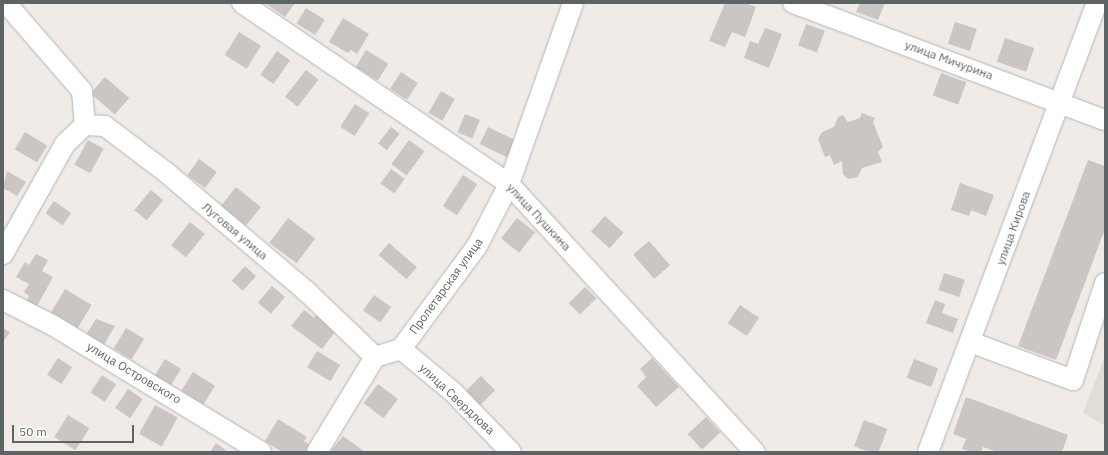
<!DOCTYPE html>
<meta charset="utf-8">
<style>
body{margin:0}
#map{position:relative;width:1108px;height:455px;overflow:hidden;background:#f0ebe6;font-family:"IBM Plex Sans",sans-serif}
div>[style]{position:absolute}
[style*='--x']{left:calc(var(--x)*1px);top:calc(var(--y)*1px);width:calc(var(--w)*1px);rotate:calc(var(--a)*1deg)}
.education>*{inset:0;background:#e2dcd7}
.building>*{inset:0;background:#cbc6c3;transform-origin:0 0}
.roads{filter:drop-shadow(0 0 1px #b1b6b8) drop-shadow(0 0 1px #b1b6b8)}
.minor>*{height:20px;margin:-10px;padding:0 10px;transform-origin:10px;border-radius:10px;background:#fff}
span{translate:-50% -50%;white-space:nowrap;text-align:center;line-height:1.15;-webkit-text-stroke:3px #fff;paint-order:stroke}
.street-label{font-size:12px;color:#5d6466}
.frame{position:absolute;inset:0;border:4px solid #5d6466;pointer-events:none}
.scale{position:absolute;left:12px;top:425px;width:122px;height:18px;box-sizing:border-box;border:2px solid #5d6466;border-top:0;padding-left:5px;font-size:12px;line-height:14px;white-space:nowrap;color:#5d6466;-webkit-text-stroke:3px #fff;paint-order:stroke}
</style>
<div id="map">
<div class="education">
<div style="clip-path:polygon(1105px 356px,1105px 426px,1083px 413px)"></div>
</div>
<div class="building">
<div style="clip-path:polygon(265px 3px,295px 3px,285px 17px)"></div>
<div style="clip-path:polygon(725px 3px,745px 3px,756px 7px,745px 37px,732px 32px,725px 47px,709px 41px)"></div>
<div style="clip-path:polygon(860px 3px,885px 3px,878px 20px,856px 12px)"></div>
<div style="left:306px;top:8px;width:22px;height:18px;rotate:32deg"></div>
<div style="clip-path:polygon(343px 18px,369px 34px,357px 54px,351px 50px,348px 53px,329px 42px)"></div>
<div style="left:955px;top:22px;width:23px;height:23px;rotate:18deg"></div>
<div style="left:806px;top:24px;width:20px;height:23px;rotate:20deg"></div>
<div style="clip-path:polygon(765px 28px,782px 34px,769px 68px,744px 58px,750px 41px,758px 44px)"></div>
<div style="left:239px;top:32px;width:26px;height:27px;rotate:32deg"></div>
<div style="left:1005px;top:38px;width:31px;height:25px;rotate:19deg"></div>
<div style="left:366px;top:50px;width:26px;height:20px;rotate:31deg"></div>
<div style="left:277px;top:51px;width:16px;height:29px;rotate:35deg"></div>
<div style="left:306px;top:70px;width:16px;height:34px;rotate:38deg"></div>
<div style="left:401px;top:72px;width:20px;height:20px;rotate:33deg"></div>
<div style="left:941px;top:73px;width:27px;height:24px;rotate:20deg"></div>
<div style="left:105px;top:77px;width:32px;height:22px;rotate:41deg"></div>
<div style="left:441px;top:91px;width:16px;height:25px;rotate:30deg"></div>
<div style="left:355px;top:104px;width:17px;height:27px;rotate:33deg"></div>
<div style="clip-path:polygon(862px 113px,875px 118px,873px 122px,883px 147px,878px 152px,882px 162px,862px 168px,858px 177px,848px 179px,843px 174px,842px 161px,834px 165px,830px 155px,825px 157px,818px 139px,822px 132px,834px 127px,838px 117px,843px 115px,848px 122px,860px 118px)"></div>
<div style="left:465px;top:114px;width:16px;height:20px;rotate:22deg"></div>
<div style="left:391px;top:127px;width:11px;height:21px;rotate:38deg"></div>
<div style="left:488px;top:127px;width:32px;height:19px;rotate:26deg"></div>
<div style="left:25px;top:132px;width:26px;height:20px;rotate:31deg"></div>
<div style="left:88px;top:140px;width:18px;height:28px;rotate:29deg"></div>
<div style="left:409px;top:140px;width:19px;height:30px;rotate:36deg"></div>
<div style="left:199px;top:159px;width:22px;height:20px;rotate:36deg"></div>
<div style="clip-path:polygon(1088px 160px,1105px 166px,1105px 229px,1056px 360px,1018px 346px)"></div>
<div style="left:391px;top:169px;width:17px;height:18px;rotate:36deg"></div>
<div style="clip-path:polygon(7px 171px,26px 182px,17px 196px,3px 188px)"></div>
<div style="left:463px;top:175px;width:17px;height:37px;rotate:33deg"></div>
<div style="clip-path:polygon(960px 183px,994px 195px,986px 216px,971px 210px,969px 216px,951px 210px)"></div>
<div style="left:236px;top:187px;width:32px;height:24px;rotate:39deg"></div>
<div style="left:151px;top:190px;width:16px;height:26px;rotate:40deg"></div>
<div style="left:54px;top:201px;width:21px;height:15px;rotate:35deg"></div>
<div style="left:605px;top:216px;width:25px;height:21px;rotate:42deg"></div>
<div style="left:288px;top:218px;width:34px;height:31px;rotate:37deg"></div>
<div style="left:517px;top:218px;width:23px;height:26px;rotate:38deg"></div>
<div style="left:190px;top:222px;width:19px;height:30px;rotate:39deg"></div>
<div style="left:649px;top:241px;width:32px;height:21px;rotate:49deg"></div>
<div style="left:389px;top:243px;width:37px;height:16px;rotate:41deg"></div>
<div style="clip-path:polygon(36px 254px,48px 260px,42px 271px,53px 277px,36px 308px,26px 302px,29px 296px,24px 292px,29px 284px,16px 277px,25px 262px,29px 265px)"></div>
<div style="left:245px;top:266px;width:15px;height:20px;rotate:42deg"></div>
<div style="left:944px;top:273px;width:22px;height:18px;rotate:18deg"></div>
<div style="left:272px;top:286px;width:17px;height:22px;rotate:40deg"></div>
<div style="left:585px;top:287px;width:16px;height:23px;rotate:45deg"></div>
<div style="left:65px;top:289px;width:31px;height:27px;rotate:31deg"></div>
<div style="left:374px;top:295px;width:21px;height:19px;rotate:35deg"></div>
<div style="clip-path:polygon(935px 300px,945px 304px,942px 313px,958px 319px,953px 333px,926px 323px)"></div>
<div style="left:740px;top:305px;width:23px;height:22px;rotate:34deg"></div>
<div style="clip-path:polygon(304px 310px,314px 318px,318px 313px,338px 328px,322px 349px,291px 326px)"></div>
<div style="clip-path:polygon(96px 319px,115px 326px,103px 346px,86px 335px)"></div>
<div style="clip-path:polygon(3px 328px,10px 332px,3px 342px)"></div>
<div style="left:126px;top:328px;width:21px;height:24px;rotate:31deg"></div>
<div style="left:317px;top:351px;width:27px;height:19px;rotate:31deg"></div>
<div style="left:58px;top:358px;width:17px;height:20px;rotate:33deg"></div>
<div style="clip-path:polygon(652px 358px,679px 387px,656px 407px,637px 386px,646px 377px,640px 369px)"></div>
<div style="left:165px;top:359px;width:19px;height:20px;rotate:32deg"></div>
<div style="left:914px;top:359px;width:26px;height:20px;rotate:21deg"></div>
<div style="left:193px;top:372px;width:26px;height:22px;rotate:32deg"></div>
<div style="left:102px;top:375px;width:17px;height:21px;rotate:33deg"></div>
<div style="left:481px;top:376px;width:20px;height:22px;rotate:45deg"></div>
<div style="left:378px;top:384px;width:25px;height:24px;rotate:37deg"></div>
<div style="left:128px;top:389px;width:18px;height:23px;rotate:34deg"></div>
<div style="clip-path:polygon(966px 397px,1068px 435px,1062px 452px,998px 452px,983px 447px,981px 452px,972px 452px,962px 449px,966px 439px,953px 434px)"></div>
<div style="left:155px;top:405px;width:26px;height:33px;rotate:29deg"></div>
<div style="left:68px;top:415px;width:25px;height:26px;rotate:32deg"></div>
<div style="left:706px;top:417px;width:21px;height:25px;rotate:47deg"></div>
<div style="clip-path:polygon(278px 419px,307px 437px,304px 441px,313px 447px,310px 452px,282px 452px,265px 441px)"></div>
<div style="left:864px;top:420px;width:25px;height:28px;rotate:21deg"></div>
<div style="clip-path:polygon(343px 436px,365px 452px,330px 452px)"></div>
<div style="clip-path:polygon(216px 443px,228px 452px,210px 452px)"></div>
</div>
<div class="roads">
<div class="minor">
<div style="--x:6;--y:3;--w:116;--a:49.2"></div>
<div style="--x:82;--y:91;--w:34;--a:85"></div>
<div style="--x:85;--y:125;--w:20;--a:3"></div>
<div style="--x:105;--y:126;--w:78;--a:37.2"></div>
<div style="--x:167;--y:173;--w:181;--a:40.3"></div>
<div style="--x:305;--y:290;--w:97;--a:43.7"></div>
<div style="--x:242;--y:3;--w:323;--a:34.1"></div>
<div style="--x:509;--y:184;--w:364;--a:47.5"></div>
<div style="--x:793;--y:3;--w:333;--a:20.6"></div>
<div style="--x:3;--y:254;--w:126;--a:-60.6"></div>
<div style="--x:65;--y:144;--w:28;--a:-44"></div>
<div style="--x:3;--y:300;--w:57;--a:27"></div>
<div style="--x:54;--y:326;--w:242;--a:31.3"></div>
<div style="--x:970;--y:342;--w:110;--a:20.3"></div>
<div style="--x:1073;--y:380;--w:102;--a:-71.7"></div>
<div style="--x:401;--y:349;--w:67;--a:39.6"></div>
<div style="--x:453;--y:392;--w:83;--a:46"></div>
<div style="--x:317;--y:452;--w:111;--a:-58.6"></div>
<div style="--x:375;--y:357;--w:27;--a:-17"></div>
<div style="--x:401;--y:349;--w:128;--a:-53.6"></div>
<div style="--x:477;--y:246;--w:70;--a:-62.7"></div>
<div style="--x:509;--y:184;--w:192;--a:-70.5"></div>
<div style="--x:928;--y:452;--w:480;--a:-69.4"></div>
</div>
</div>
<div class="street-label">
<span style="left:949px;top:60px;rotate:20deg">улица Мичурина</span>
<span style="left:539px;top:217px;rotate:47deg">улица Пушкина</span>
<span style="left:1013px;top:228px;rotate:-70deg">улица Кирова</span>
<span style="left:235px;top:231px;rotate:40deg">Луговая улица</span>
<span style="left:446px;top:286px;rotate:-54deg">Пролетарская улица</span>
<span style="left:134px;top:373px;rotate:31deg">улица Островского</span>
<span style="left:457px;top:399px;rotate:43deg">улица Свердлова</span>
</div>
<div class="frame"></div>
<div class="scale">50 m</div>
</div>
